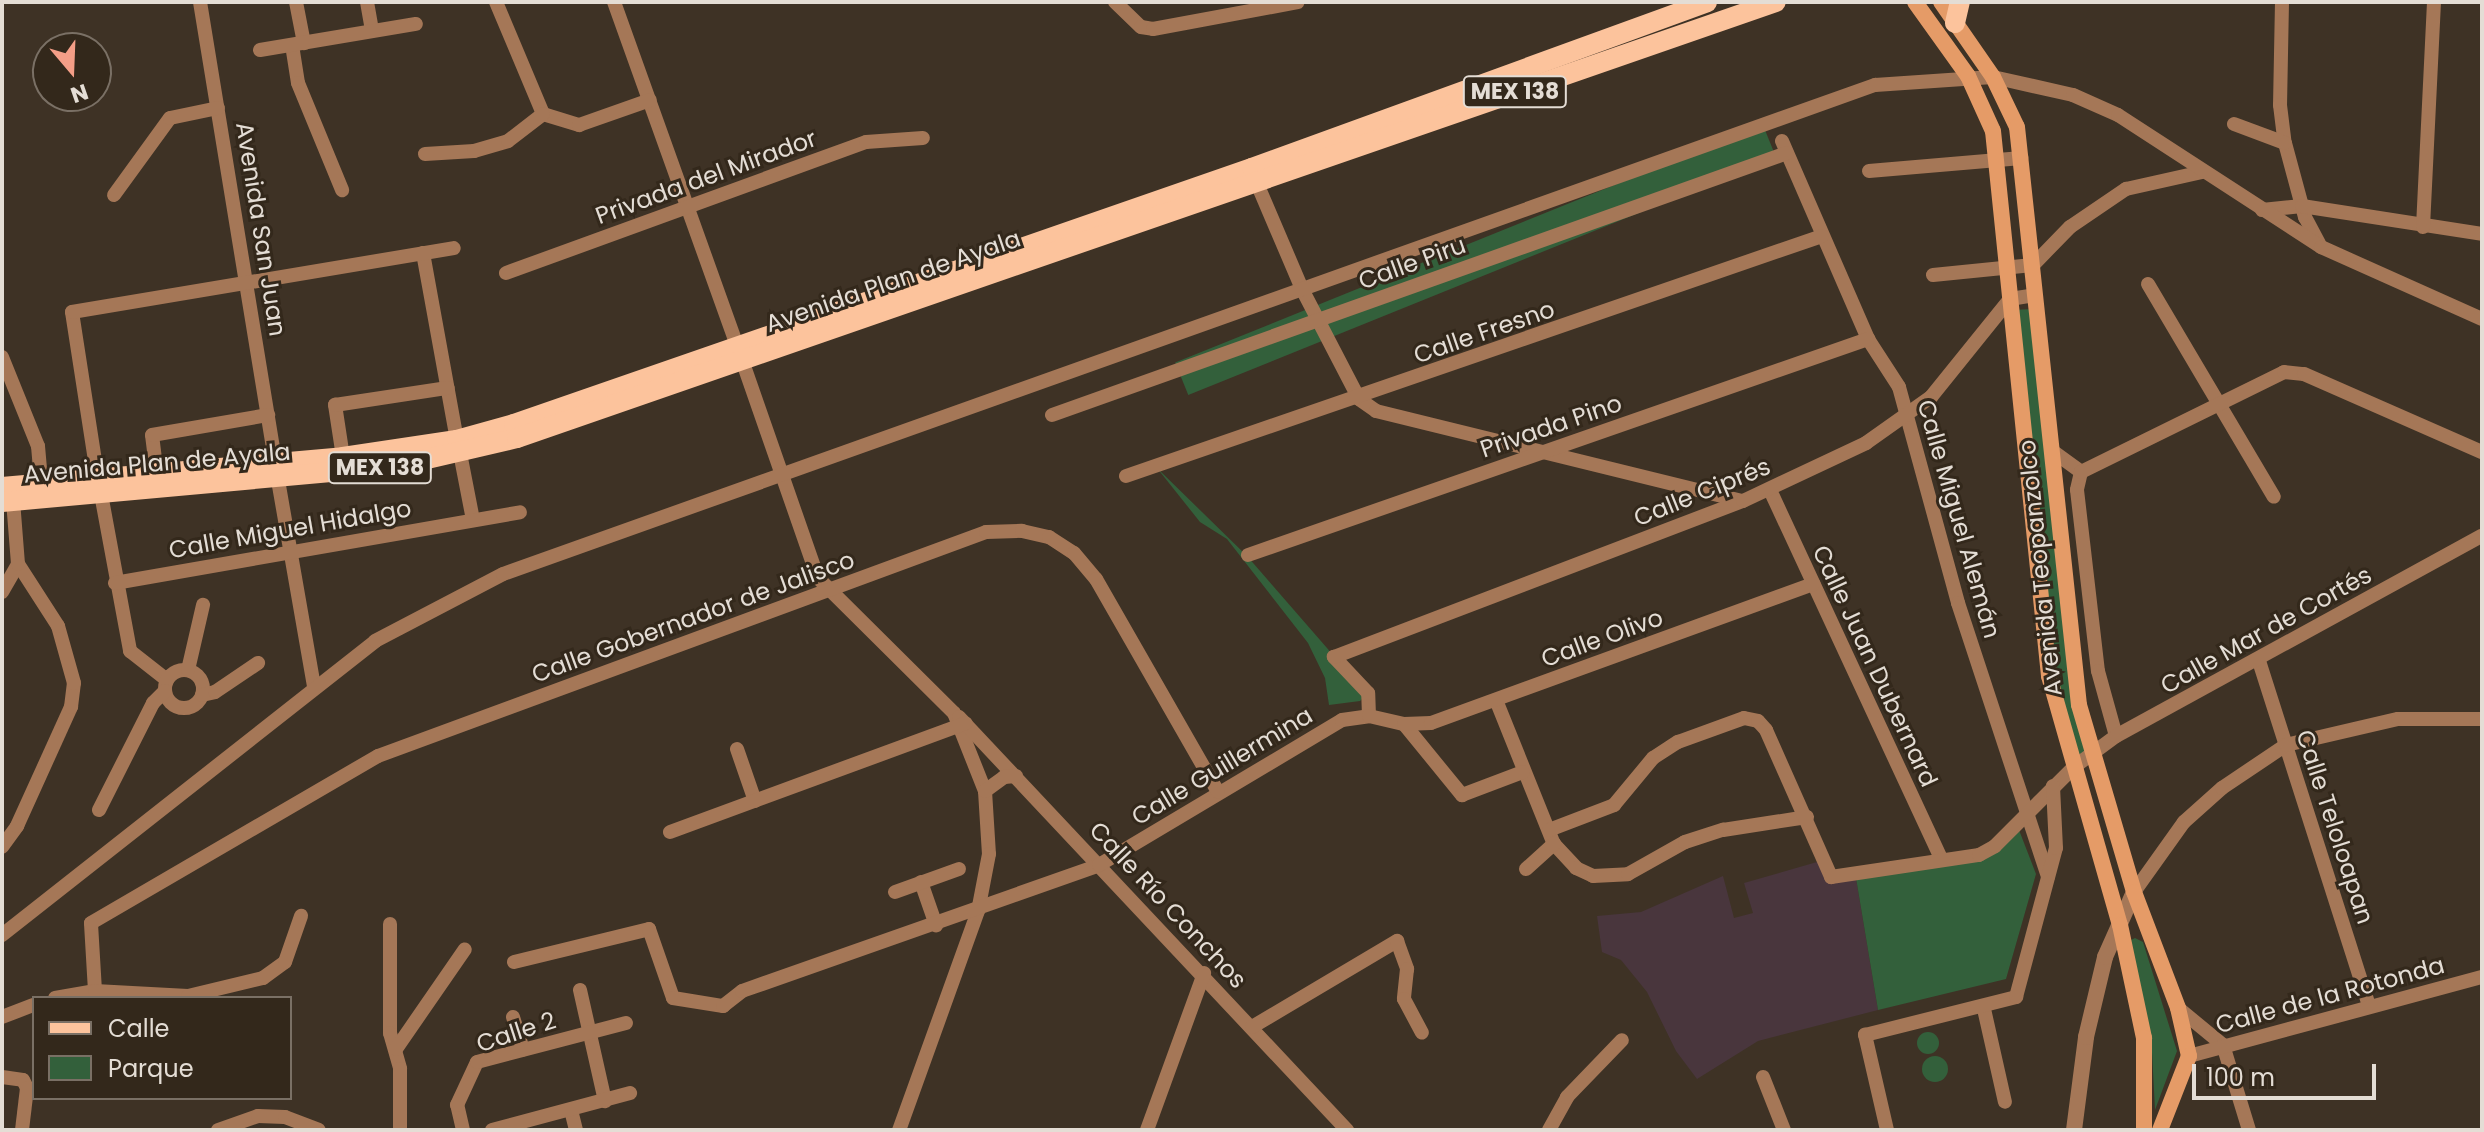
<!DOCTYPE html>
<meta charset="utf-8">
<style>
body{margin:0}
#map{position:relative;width:2484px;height:1132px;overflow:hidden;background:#3e3225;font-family:Poppins,sans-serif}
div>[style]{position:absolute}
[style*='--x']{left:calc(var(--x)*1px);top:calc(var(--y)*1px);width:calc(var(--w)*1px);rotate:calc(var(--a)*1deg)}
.education>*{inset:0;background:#49363d}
.green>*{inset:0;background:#33603b;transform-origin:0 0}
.round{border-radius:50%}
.minor>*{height:14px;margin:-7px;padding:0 7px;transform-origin:7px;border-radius:7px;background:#a57757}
.minor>.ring{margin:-7px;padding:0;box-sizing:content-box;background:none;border:14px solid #a57757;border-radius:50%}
.tertiary>*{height:16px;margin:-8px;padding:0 8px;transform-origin:8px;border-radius:8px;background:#a57757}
.secondary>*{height:16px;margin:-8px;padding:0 8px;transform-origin:8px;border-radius:8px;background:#e59b67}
.primary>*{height:20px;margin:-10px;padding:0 10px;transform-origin:10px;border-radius:10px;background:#fcc39c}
span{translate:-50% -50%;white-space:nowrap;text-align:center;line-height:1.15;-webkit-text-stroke:6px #33281b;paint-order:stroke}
.shield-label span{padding:2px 6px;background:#33281b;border:2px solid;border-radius:6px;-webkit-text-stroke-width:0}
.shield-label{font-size:22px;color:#e4ddd5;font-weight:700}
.street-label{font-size:24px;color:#e4ddd5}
.frame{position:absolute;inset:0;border:4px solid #e4ddd5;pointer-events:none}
.legend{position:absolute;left:32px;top:996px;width:260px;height:104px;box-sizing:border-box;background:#33281b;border:2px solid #7a7065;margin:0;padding:10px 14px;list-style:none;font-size:24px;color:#e4ddd5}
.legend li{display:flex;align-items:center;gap:16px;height:40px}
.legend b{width:40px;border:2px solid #7a7065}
.north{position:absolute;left:32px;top:32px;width:80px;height:80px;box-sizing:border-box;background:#33281b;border:2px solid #7a7065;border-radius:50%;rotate:161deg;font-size:22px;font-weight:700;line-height:32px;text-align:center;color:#e4ddd5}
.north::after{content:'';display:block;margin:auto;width:28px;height:36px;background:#f49e87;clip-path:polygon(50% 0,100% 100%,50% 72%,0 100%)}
.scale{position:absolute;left:2192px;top:1064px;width:184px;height:36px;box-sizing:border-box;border:4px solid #e4ddd5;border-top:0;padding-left:10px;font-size:24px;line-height:28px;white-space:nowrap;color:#e4ddd5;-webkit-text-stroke:6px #33281b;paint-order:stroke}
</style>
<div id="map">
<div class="education">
<div style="clip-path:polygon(1817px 862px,1856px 878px,1878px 1010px,1758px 1041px,1697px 1079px,1676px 1051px,1647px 992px,1621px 960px,1602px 952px,1597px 916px,1641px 912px,1723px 876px,1734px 918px,1753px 913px,1744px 883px)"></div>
</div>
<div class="green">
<div style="left:1763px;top:125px;width:35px;height:634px;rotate:68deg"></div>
<div style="clip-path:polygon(2037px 309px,2092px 753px,2074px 767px,2057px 711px,2012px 310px)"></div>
<div style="clip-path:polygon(1157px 468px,1247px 556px,1367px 694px,1360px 701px,1329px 705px,1325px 678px,1308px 643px,1227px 539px,1200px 522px)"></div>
<div style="clip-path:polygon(2019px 830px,2036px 874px,2006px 979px,1878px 1010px,1856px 878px,1978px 856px)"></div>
<div style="clip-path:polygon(2135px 938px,2143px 942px,2177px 1051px,2155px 1110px,2152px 1052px,2131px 940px)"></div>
<div class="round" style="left:1917px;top:1032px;width:22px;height:22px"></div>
<div class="round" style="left:1922px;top:1056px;width:26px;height:26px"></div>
</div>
<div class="minor">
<div style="--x:200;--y:2;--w:468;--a:80.7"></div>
<div style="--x:296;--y:2;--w:42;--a:79"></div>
<div style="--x:367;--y:2;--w:29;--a:80"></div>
<div style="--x:496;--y:2;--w:121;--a:67.2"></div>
<div style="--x:614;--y:2;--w:365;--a:70.3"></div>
<div style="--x:1115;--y:2;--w:36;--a:44"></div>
<div style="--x:1141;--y:27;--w:12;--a:9"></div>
<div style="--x:1153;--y:29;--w:147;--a:-10.5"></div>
<div style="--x:2282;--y:2;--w:103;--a:91.1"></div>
<div style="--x:2280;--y:105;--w:38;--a:83"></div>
<div style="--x:2285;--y:143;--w:77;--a:74.9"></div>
<div style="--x:2305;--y:217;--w:30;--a:62"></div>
<div style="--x:292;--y:45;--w:38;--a:81"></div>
<div style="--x:298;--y:83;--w:116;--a:67.6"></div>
<div style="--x:260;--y:50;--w:158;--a:-9.5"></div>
<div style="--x:543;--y:114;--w:38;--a:17"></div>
<div style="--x:579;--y:125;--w:75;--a:-19.4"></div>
<div style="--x:2234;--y:124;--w:54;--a:20.4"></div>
<div style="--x:1782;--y:141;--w:216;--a:66.5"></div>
<div style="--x:1868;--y:339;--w:57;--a:57.1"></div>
<div style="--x:1899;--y:387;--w:224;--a:74.7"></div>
<div style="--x:1958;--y:603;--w:288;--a:71.8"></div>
<div style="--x:425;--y:154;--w:49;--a:-3.5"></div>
<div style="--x:474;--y:151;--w:35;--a:-16"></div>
<div style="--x:508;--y:141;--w:44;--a:-37.6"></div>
<div style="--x:1869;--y:171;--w:153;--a:-4.9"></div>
<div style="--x:1253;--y:174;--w:125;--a:66.9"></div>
<div style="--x:1302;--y:289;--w:124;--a:62.6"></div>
<div style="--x:1359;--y:399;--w:21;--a:35"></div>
<div style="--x:1376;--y:411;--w:377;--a:13.8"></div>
<div style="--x:114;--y:195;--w:95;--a:-54"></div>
<div style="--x:170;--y:118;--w:49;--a:-11.8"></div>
<div style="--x:2262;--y:210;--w:40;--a:-5.7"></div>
<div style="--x:2302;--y:206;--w:182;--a:8.8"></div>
<div style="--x:2423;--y:227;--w:225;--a:-87.2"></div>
<div style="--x:423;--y:253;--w:190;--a:79.7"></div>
<div style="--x:506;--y:273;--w:383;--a:-20"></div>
<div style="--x:866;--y:142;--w:57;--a:-4"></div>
<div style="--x:1933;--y:275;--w:100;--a:-5.7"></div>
<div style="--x:2033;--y:265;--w:53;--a:-45.8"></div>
<div style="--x:2070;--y:227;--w:68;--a:-34.2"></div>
<div style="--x:2126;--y:189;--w:78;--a:-12.6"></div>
<div style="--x:2148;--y:284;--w:247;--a:59.4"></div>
<div style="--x:2;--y:357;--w:96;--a:68"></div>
<div style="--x:38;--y:446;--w:38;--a:85"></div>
<div style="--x:742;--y:360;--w:231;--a:70.8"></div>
<div style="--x:818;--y:578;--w:192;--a:44.8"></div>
<div style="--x:954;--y:713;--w:84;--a:68.3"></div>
<div style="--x:985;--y:791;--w:63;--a:86.4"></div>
<div style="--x:989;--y:854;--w:58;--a:100.9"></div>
<div style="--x:978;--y:911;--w:233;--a:109.8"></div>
<div style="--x:1052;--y:415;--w:780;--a:-19.62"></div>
<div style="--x:2051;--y:450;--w:37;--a:36"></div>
<div style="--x:2081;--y:472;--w:18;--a:103"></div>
<div style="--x:2077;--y:490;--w:182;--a:83.4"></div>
<div style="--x:2098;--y:671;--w:67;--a:74.5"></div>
<div style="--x:460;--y:453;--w:68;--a:79"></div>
<div style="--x:343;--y:457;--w:53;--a:-98.7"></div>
<div style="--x:335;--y:405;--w:114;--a:-8.6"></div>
<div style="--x:2081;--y:472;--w:226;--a:-26.2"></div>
<div style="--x:2284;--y:372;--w:20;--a:6"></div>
<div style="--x:2304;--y:374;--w:194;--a:23.7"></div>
<div style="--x:157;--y:475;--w:40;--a:-97.1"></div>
<div style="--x:152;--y:435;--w:118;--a:-9.8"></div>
<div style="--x:1126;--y:476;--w:736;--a:-19.03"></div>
<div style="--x:98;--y:480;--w:170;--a:-98.8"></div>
<div style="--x:72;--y:312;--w:387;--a:-9.5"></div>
<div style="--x:278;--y:480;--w:210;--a:80.1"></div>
<div style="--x:1770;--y:490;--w:407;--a:65.1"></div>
<div style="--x:101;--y:494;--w:160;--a:79.5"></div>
<div style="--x:130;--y:651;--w:47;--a:38.1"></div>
<div style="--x:1248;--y:555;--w:657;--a:-19.21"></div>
<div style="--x:115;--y:583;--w:411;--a:-9.9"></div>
<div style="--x:2;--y:592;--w:32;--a:-60"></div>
<div style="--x:2259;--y:661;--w:362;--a:72.3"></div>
<div class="ring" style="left:165px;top:670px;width:24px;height:24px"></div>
<div style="--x:188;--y:670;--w:67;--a:-77"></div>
<div style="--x:202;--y:695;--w:13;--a:-13"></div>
<div style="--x:215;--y:692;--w:52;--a:-34"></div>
<div style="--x:1496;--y:700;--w:155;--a:68.1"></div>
<div style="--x:1554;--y:844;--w:33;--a:47"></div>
<div style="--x:1576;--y:868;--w:19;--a:25"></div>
<div style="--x:1593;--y:876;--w:35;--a:-3"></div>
<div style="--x:1628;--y:874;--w:65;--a:-29.3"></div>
<div style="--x:1685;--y:842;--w:40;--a:-18"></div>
<div style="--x:1723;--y:830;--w:85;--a:-8.8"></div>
<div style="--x:1369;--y:716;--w:23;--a:-92"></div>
<div style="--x:1368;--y:693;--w:50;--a:-133.4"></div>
<div style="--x:1334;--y:657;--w:438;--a:-20.9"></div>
<div style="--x:1743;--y:501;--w:136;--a:-25.2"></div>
<div style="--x:1866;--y:443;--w:80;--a:-35.3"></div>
<div style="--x:1931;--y:397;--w:126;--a:-51.1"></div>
<div style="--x:2010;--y:299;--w:25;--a:-9"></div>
<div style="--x:959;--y:717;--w:567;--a:46.79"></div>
<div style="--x:1404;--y:724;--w:92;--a:50.8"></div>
<div style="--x:1462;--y:795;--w:65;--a:-20.7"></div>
<div style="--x:737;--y:749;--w:55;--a:70.9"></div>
<div style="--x:985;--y:791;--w:24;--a:-36"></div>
<div style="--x:1004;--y:777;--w:12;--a:-5"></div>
<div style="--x:99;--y:810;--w:120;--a:-63.2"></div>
<div style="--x:153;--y:703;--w:17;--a:-45"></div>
<div style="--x:1549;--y:830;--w:70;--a:-21"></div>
<div style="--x:1614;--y:805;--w:61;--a:-50.3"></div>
<div style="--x:1653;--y:758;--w:30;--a:-33"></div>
<div style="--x:1678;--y:742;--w:70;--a:-20"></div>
<div style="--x:1744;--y:718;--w:14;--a:12"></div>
<div style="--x:1758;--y:721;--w:12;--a:48"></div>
<div style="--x:1766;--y:730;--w:161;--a:66.1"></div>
<div style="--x:1831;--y:877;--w:150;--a:-8.5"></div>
<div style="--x:1979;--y:855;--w:18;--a:-29"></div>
<div style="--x:1995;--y:846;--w:112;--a:-45"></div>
<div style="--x:2074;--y:767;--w:52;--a:-36.4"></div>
<div style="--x:2116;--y:736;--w:417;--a:-28.7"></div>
<div style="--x:670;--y:832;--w:315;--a:-20.2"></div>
<div style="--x:2;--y:847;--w:26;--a:-54"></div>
<div style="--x:17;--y:826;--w:131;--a:-65.6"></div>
<div style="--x:71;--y:707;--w:24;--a:-83"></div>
<div style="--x:74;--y:683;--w:59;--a:-105.7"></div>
<div style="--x:58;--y:626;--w:74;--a:-122.8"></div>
<div style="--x:18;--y:564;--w:63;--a:-94.5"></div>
<div style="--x:1526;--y:869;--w:38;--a:-42"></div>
<div style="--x:921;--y:882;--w:46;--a:70.8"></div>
<div style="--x:895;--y:892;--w:68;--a:-19.8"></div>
<div style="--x:2134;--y:892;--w:86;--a:-54.5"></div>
<div style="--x:2184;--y:822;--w:51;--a:-41.8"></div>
<div style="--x:2222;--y:788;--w:77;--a:-33.9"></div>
<div style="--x:2286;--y:745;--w:115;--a:-13.1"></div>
<div style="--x:2398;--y:719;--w:84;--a:0"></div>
<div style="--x:390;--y:924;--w:109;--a:90"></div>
<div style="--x:390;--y:1033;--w:37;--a:74"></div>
<div style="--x:400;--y:1069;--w:61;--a:90"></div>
<div style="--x:2;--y:935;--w:475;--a:-38.2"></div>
<div style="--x:375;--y:641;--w:144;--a:-27.6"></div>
<div style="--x:503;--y:574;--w:1457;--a:-19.62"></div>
<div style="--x:1875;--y:85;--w:118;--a:-3.9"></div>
<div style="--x:1993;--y:77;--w:82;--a:12.7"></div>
<div style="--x:2073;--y:95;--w:49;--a:24"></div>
<div style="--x:2118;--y:115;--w:242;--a:33"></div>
<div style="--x:2321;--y:247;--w:176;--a:24.1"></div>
<div style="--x:514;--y:962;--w:139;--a:-13.7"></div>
<div style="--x:649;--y:929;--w:73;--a:70.8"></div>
<div style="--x:673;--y:998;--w:51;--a:9.1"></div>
<div style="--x:723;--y:1006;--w:24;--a:-38"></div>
<div style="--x:742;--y:991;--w:379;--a:-19.4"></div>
<div style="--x:1099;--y:865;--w:283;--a:-30.8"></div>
<div style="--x:1342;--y:720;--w:27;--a:-8"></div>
<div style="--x:1369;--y:716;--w:36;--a:13"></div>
<div style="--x:1404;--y:724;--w:27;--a:-2"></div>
<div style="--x:1431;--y:723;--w:407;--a:-20"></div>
<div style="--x:580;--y:990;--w:114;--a:77.3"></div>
<div style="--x:95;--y:991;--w:68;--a:-93.4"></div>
<div style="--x:91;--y:923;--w:332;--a:-30.2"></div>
<div style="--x:378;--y:756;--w:648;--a:-20.22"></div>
<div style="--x:986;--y:532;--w:36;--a:-2"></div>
<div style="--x:1022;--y:531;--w:28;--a:13"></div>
<div style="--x:1049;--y:537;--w:30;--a:33"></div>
<div style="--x:1074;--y:553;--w:34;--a:50"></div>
<div style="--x:1096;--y:579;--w:245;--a:60.2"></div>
<div style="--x:55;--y:998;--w:41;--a:-9.9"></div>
<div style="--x:95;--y:991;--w:93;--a:3.1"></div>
<div style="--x:188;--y:996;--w:77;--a:-13.5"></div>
<div style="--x:263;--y:978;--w:27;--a:-36"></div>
<div style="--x:285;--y:962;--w:49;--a:-70.8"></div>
<div style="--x:2178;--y:1008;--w:58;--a:39.4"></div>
<div style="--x:2223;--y:1045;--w:89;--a:73"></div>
<div style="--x:1984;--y:1009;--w:95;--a:77.3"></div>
<div style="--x:2;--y:1017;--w:34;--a:-21"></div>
<div style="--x:513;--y:1017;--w:34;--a:73"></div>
<div style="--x:1252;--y:1027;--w:169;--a:-30.7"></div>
<div style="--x:1397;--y:941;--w:30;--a:70"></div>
<div style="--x:1407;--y:969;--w:30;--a:96"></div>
<div style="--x:1404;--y:999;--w:38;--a:62"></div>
<div style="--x:396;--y:1049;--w:121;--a:-55.4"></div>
<div style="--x:2189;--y:1056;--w:303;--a:-15.1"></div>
<div style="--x:2;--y:1077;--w:21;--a:8"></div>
<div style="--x:23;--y:1080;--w:9;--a:63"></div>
<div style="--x:27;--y:1088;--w:42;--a:96.8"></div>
<div style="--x:1763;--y:1077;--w:57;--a:68.4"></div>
<div style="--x:571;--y:1110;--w:21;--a:76"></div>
<div style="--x:218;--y:1130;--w:42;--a:-19.3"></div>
<div style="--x:258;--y:1116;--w:27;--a:2"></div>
<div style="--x:285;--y:1117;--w:36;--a:21"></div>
<div style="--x:463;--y:1130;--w:26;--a:-103"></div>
<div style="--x:457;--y:1105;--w:47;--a:-65.1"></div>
<div style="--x:477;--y:1062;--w:154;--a:-14.7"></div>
<div style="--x:492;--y:1130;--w:143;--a:-15"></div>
<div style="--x:1147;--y:1130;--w:167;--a:-70"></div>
<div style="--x:1549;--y:1130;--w:38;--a:-61"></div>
<div style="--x:1567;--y:1097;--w:79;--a:-46"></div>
<div style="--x:1887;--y:1130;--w:98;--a:-103"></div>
<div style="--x:1865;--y:1035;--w:156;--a:-14.1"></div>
<div style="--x:2016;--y:997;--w:154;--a:-75"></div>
<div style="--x:2056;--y:848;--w:62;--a:-92.8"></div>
</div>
<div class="tertiary">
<div style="--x:2074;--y:1130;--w:94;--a:-82.6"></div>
<div style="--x:2086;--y:1037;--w:82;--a:-76.6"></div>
<div style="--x:2105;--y:957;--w:71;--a:-66"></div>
</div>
<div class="secondary">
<div style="--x:1915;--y:2;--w:91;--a:54.4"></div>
<div style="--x:1968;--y:76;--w:60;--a:65.6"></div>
<div style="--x:1993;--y:131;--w:548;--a:84.13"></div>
<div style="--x:2049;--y:676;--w:259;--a:74.1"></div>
<div style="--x:2120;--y:925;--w:116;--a:78"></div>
<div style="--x:2144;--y:1038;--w:92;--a:90"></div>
<div style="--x:1941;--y:2;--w:91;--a:55.3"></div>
<div style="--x:1993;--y:77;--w:55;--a:64.4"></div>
<div style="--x:2017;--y:127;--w:581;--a:83.88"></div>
<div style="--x:2079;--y:705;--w:195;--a:73.6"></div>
<div style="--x:2134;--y:892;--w:124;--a:69.2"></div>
<div style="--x:2178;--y:1008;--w:49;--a:77.1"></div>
<div style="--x:2189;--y:1056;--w:79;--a:111.4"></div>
</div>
<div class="primary">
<div style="--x:1955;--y:23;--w:22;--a:-77"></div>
<div style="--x:2;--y:487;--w:342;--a:-5"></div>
<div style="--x:343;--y:457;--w:115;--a:-8.5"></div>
<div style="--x:457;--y:440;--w:59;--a:-15.7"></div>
<div style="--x:514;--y:424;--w:781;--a:-19.13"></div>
<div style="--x:1252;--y:168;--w:484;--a:-20"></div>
<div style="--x:2;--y:502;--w:397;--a:-5.2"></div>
<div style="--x:397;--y:466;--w:123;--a:-13.1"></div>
<div style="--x:517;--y:438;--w:1332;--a:-19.1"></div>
</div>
<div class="shield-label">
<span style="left:1515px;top:92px">MEX 138</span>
<span style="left:380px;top:468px">MEX 138</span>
</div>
<div class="street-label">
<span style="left:706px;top:177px;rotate:-20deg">Privada del Mirador</span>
<span style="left:261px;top:229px;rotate:81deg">Avenida San Juan</span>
<span style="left:1412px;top:263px;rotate:-20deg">Calle Piru</span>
<span style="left:893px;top:281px;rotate:-19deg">Avenida Plan de Ayala</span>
<span style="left:1484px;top:332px;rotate:-19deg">Calle Fresno</span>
<span style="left:1551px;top:426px;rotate:-19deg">Privada Pino</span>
<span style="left:157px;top:463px;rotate:-5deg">Avenida Plan de Ayala</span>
<span style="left:1702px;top:492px;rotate:-22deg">Calle Ciprés</span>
<span style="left:1959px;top:519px;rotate:74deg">Calle Miguel Alemán</span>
<span style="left:290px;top:529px;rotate:-10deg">Calle Miguel Hidalgo</span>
<span style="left:2040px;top:568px;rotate:-96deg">Avenida Teopanzolco</span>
<span style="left:693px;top:617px;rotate:-20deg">Calle Gobernador de Jalisco</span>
<span style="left:2266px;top:630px;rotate:-29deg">Calle Mar de Cortés</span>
<span style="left:1602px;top:638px;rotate:-20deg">Calle Olivo</span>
<span style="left:1875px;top:666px;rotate:65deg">Calle Juan Dubernard</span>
<span style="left:1222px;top:766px;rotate:-31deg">Calle Guillermina</span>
<span style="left:2335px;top:827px;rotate:72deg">Calle Teloloapan</span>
<span style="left:1168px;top:905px;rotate:47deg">Calle Río Conchos</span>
<span style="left:2330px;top:995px;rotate:-15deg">Calle de la Rotonda</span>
<span style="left:516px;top:1032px;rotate:-18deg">Calle 2</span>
</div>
<div class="frame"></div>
<ul class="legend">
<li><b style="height:10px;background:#fcc39c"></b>Calle</li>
<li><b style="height:22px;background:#33603b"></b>Parque</li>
</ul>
<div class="north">N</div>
<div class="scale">100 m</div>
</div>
